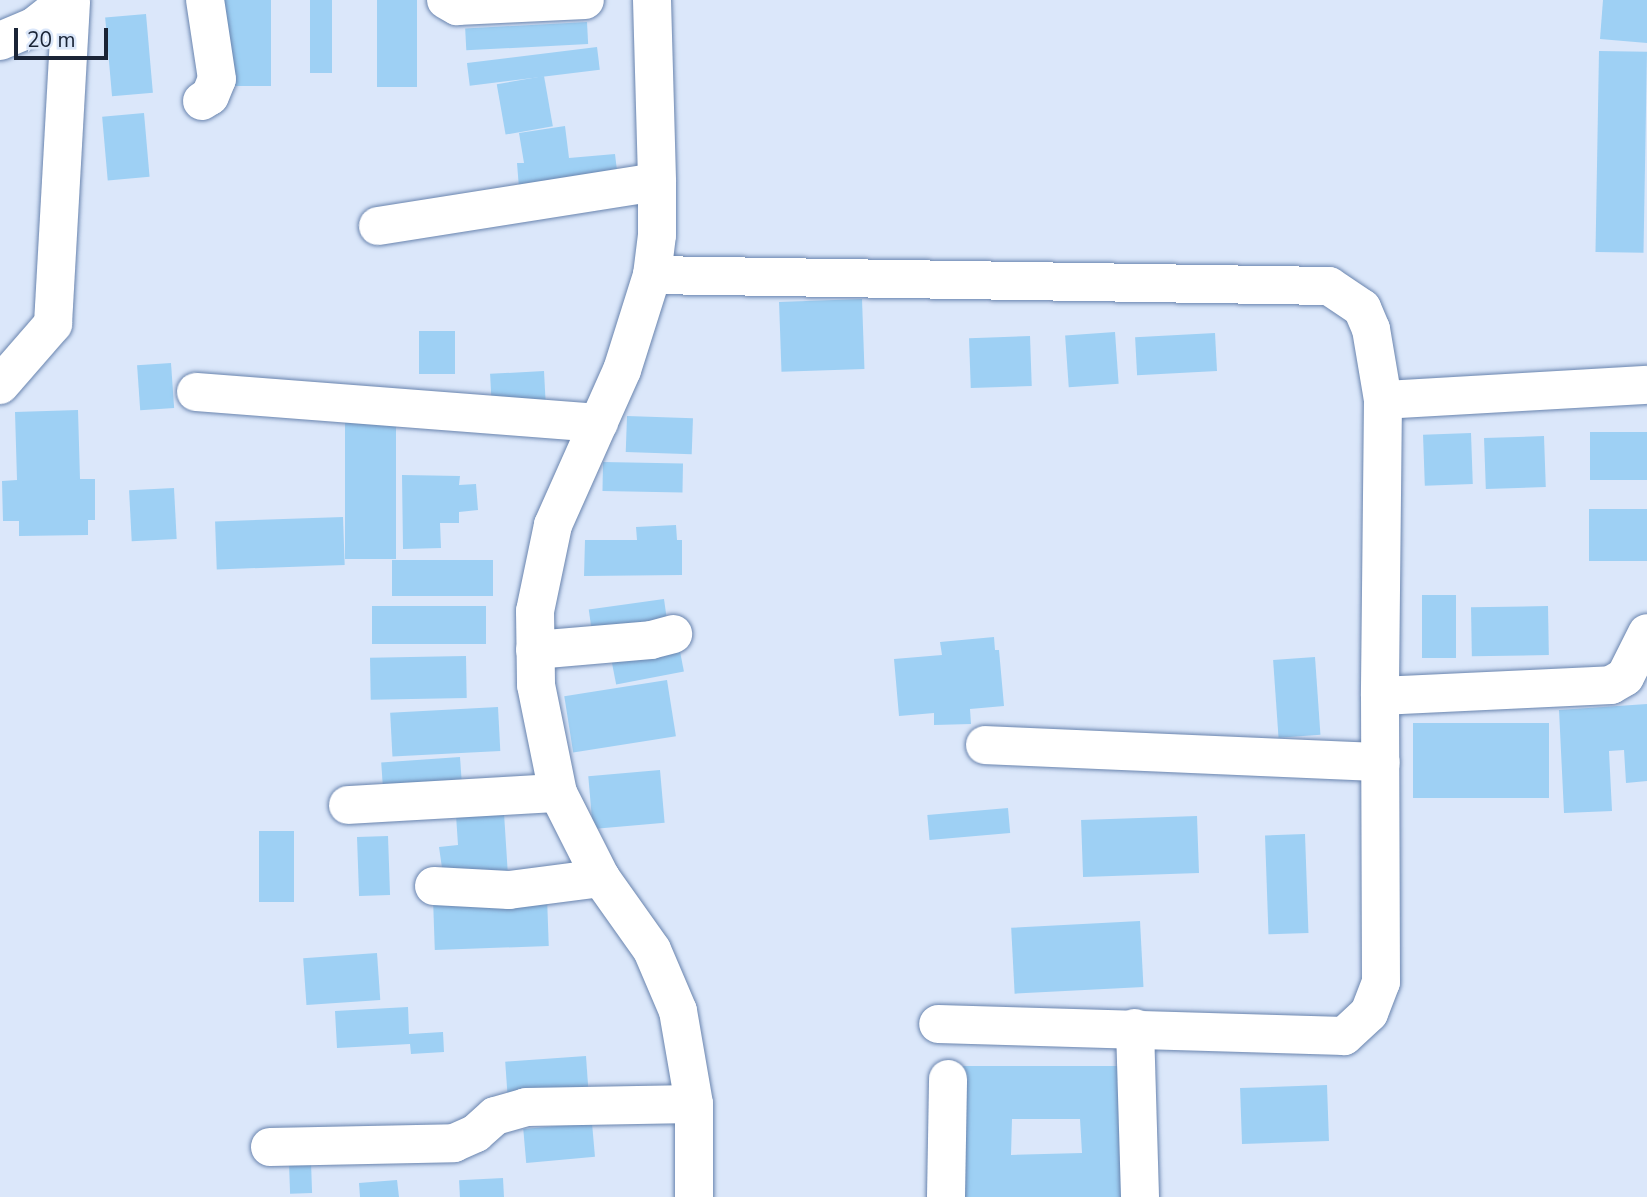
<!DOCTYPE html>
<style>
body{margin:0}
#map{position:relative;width:1647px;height:1197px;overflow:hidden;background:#dbe7fa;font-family:"Nunito Sans",sans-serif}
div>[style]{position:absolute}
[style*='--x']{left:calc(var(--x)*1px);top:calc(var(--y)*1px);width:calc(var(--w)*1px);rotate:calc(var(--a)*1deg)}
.building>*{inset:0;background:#9ed0f4;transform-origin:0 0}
.roads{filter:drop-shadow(0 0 2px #6984ae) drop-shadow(0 0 2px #6984ae)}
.minor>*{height:38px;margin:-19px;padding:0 19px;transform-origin:19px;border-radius:19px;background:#fff}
.tertiary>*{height:38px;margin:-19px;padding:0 19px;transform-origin:19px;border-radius:19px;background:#fff}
span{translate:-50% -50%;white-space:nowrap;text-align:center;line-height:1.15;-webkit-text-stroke:7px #dbe7fa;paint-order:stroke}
.scale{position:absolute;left:14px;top:28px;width:94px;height:32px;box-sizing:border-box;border:4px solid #1a2436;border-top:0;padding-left:9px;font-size:21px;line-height:24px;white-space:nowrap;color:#1a2436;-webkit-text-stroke:5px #dbe7fa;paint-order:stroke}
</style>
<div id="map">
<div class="building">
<div style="left:222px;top:0;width:49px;height:86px"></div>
<div style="left:310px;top:0;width:22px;height:73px"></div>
<div style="left:377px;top:0;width:40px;height:87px"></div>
<div style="clip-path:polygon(1603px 0,1647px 0,1647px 43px,1600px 39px)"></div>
<div style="left:146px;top:14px;width:79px;height:41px;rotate:85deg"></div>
<div style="left:587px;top:22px;width:22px;height:122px;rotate:87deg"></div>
<div style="left:597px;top:47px;width:23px;height:131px;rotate:83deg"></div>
<div style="left:1599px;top:51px;width:48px;height:201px;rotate:1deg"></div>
<div style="left:544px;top:76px;width:51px;height:48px;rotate:80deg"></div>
<div style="left:144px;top:113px;width:64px;height:42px;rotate:85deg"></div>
<div style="clip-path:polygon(565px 126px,569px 158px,615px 154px,618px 179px,519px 188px,517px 163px,524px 163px,519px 133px)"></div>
<div style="left:862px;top:299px;width:70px;height:83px;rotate:88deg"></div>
<div style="left:419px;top:331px;width:36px;height:43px"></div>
<div style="left:1115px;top:332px;width:52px;height:50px;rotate:86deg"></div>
<div style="left:1215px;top:333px;width:38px;height:80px;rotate:87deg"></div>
<div style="left:1030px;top:336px;width:50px;height:61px;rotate:88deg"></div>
<div style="left:171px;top:363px;width:45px;height:34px;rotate:86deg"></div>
<div style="left:544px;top:371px;width:35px;height:54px;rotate:87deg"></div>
<div style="clip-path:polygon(78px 410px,80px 479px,95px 479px,95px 520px,88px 520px,88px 535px,19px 536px,19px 521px,3px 521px,2px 481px,17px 480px,15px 412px)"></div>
<div style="left:627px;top:416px;width:66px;height:36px;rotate:2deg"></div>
<div style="left:345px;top:421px;width:51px;height:138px"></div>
<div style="left:1647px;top:432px;width:48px;height:57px;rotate:90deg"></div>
<div style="left:1471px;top:433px;width:51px;height:48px;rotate:88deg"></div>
<div style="left:1544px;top:436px;width:51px;height:60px;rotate:88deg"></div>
<div style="left:603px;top:462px;width:80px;height:29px;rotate:1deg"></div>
<div style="clip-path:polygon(402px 475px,460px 476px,459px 485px,476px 484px,478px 510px,459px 512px,459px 523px,440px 523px,441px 548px,403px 549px)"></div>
<div style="left:174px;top:488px;width:51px;height:45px;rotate:87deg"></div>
<div style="left:1647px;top:509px;width:52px;height:58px;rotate:90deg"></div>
<div style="left:343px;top:517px;width:48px;height:128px;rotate:88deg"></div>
<div style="clip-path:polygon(676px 525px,677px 540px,682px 540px,682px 575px,584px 576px,585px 540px,637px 540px,636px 527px)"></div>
<div style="left:493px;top:560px;width:36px;height:101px;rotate:90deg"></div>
<div style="left:1422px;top:595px;width:34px;height:63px"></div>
<div style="left:664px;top:599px;width:29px;height:76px;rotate:82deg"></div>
<div style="left:486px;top:606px;width:38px;height:114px;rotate:90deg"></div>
<div style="left:1548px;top:606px;width:49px;height:77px;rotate:89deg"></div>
<div style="clip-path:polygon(994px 637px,995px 650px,999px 650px,1004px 706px,970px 709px,971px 724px,934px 725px,934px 713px,899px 716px,894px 659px,942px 655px,940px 642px)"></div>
<div style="left:678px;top:641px;width:31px;height:69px;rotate:79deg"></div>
<div style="left:466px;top:656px;width:42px;height:96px;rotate:89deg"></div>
<div style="left:1315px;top:657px;width:78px;height:42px;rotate:86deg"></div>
<div style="left:667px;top:680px;width:57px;height:104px;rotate:81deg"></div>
<div style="clip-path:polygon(1647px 704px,1647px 781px,1626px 783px,1624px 750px,1609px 751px,1612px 811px,1564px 813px,1559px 710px)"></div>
<div style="left:498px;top:707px;width:44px;height:108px;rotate:87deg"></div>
<div style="left:1413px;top:723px;width:136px;height:75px"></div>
<div style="left:460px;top:757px;width:29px;height:79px;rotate:86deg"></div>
<div style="left:660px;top:770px;width:53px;height:72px;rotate:85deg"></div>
<div style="left:1008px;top:808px;width:25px;height:81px;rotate:85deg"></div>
<div style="clip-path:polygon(504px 813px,508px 876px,443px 875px,439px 847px,458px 845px,456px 815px)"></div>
<div style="left:1197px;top:816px;width:57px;height:116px;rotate:88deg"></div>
<div style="left:259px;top:831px;width:35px;height:71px"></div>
<div style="left:1305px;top:834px;width:99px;height:40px;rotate:88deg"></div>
<div style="left:388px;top:836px;width:59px;height:31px;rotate:88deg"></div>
<div style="left:547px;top:896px;width:50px;height:114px;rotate:88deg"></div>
<div style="left:1140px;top:921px;width:66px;height:129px;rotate:87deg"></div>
<div style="left:377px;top:953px;width:47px;height:74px;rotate:86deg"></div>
<div style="clip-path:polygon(408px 1007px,409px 1034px,443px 1032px,444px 1052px,411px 1054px,410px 1044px,337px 1048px,335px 1011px)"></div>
<div style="left:586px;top:1056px;width:43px;height:81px;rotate:86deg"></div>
<div style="clip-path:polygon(evenodd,963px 1066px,1126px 1066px,1131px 1197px,959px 1197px,963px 1066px,1012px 1119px,1080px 1119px,1082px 1153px,1011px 1155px,1012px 1119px)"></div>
<div style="left:1327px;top:1085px;width:56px;height:87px;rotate:88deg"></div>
<div style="left:592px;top:1123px;width:34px;height:69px;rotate:85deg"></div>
<div style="left:311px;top:1162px;width:31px;height:22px;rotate:88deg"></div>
<div style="left:503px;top:1178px;width:19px;height:44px;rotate:87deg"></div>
<div style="clip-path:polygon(397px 1180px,399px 1197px,360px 1197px,359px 1183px)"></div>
</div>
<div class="roads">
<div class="minor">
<div style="--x:446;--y:0;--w:13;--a:29"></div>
<div style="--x:457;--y:6;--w:128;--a:-2.7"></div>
<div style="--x:0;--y:41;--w:38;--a:-23"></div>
<div style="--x:35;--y:26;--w:42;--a:-38.2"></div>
<div style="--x:202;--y:101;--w:9;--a:-32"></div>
<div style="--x:210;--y:96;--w:18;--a:-68"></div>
<div style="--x:217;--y:79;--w:80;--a:-98.6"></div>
<div style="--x:378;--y:226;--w:282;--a:-9"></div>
<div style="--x:652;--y:275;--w:677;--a:0.93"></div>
<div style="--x:1329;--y:286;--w:40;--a:34"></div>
<div style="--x:1362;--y:308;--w:23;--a:67"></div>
<div style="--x:1371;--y:329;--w:72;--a:80.4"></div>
<div style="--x:1383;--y:400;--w:296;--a:90.6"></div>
<div style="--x:1380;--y:696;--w:286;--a:89.8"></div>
<div style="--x:1381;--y:982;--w:33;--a:111"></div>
<div style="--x:1369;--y:1013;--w:34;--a:137"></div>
<div style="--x:1344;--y:1036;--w:406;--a:-178.3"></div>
<div style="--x:0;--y:385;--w:81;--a:-49"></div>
<div style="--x:53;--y:324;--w:324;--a:-86.8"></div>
<div style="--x:196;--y:392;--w:404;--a:4.4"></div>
<div style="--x:1383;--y:400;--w:264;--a:-3.3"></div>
<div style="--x:535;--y:650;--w:116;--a:-4.9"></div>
<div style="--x:651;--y:640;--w:23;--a:-15"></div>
<div style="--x:1380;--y:696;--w:231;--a:-2.7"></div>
<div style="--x:1611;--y:685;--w:16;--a:-30"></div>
<div style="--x:1625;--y:677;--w:49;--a:-63.4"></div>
<div style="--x:985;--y:745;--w:396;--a:2.5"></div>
<div style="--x:348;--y:805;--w:210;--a:-3.3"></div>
<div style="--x:434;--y:886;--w:75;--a:3.1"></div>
<div style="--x:509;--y:890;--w:93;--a:-7.4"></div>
<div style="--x:1135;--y:1028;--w:169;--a:88.3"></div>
<div style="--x:270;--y:1147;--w:184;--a:-1.2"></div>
<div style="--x:454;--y:1143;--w:24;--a:-24"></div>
<div style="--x:476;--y:1133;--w:25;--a:-42"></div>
<div style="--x:495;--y:1116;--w:32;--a:-16"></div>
<div style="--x:526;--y:1107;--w:168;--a:-1"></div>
<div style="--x:946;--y:1197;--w:118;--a:-89"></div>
</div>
<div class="tertiary">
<div style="--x:652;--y:0;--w:182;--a:88.4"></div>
<div style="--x:657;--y:182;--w:53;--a:90"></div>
<div style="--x:657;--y:235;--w:40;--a:97.1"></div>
<div style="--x:652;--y:275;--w:100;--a:107.5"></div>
<div style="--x:622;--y:370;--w:170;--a:114"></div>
<div style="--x:553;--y:525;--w:88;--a:101.8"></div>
<div style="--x:535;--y:611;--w:74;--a:89.2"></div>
<div style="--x:536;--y:685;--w:110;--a:78.5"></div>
<div style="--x:558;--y:793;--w:95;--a:63.2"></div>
<div style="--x:601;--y:878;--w:88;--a:54.7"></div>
<div style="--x:652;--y:950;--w:66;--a:66.9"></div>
<div style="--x:678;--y:1011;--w:94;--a:80.2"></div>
<div style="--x:694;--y:1104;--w:93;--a:90"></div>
</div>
</div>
<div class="scale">20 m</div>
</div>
